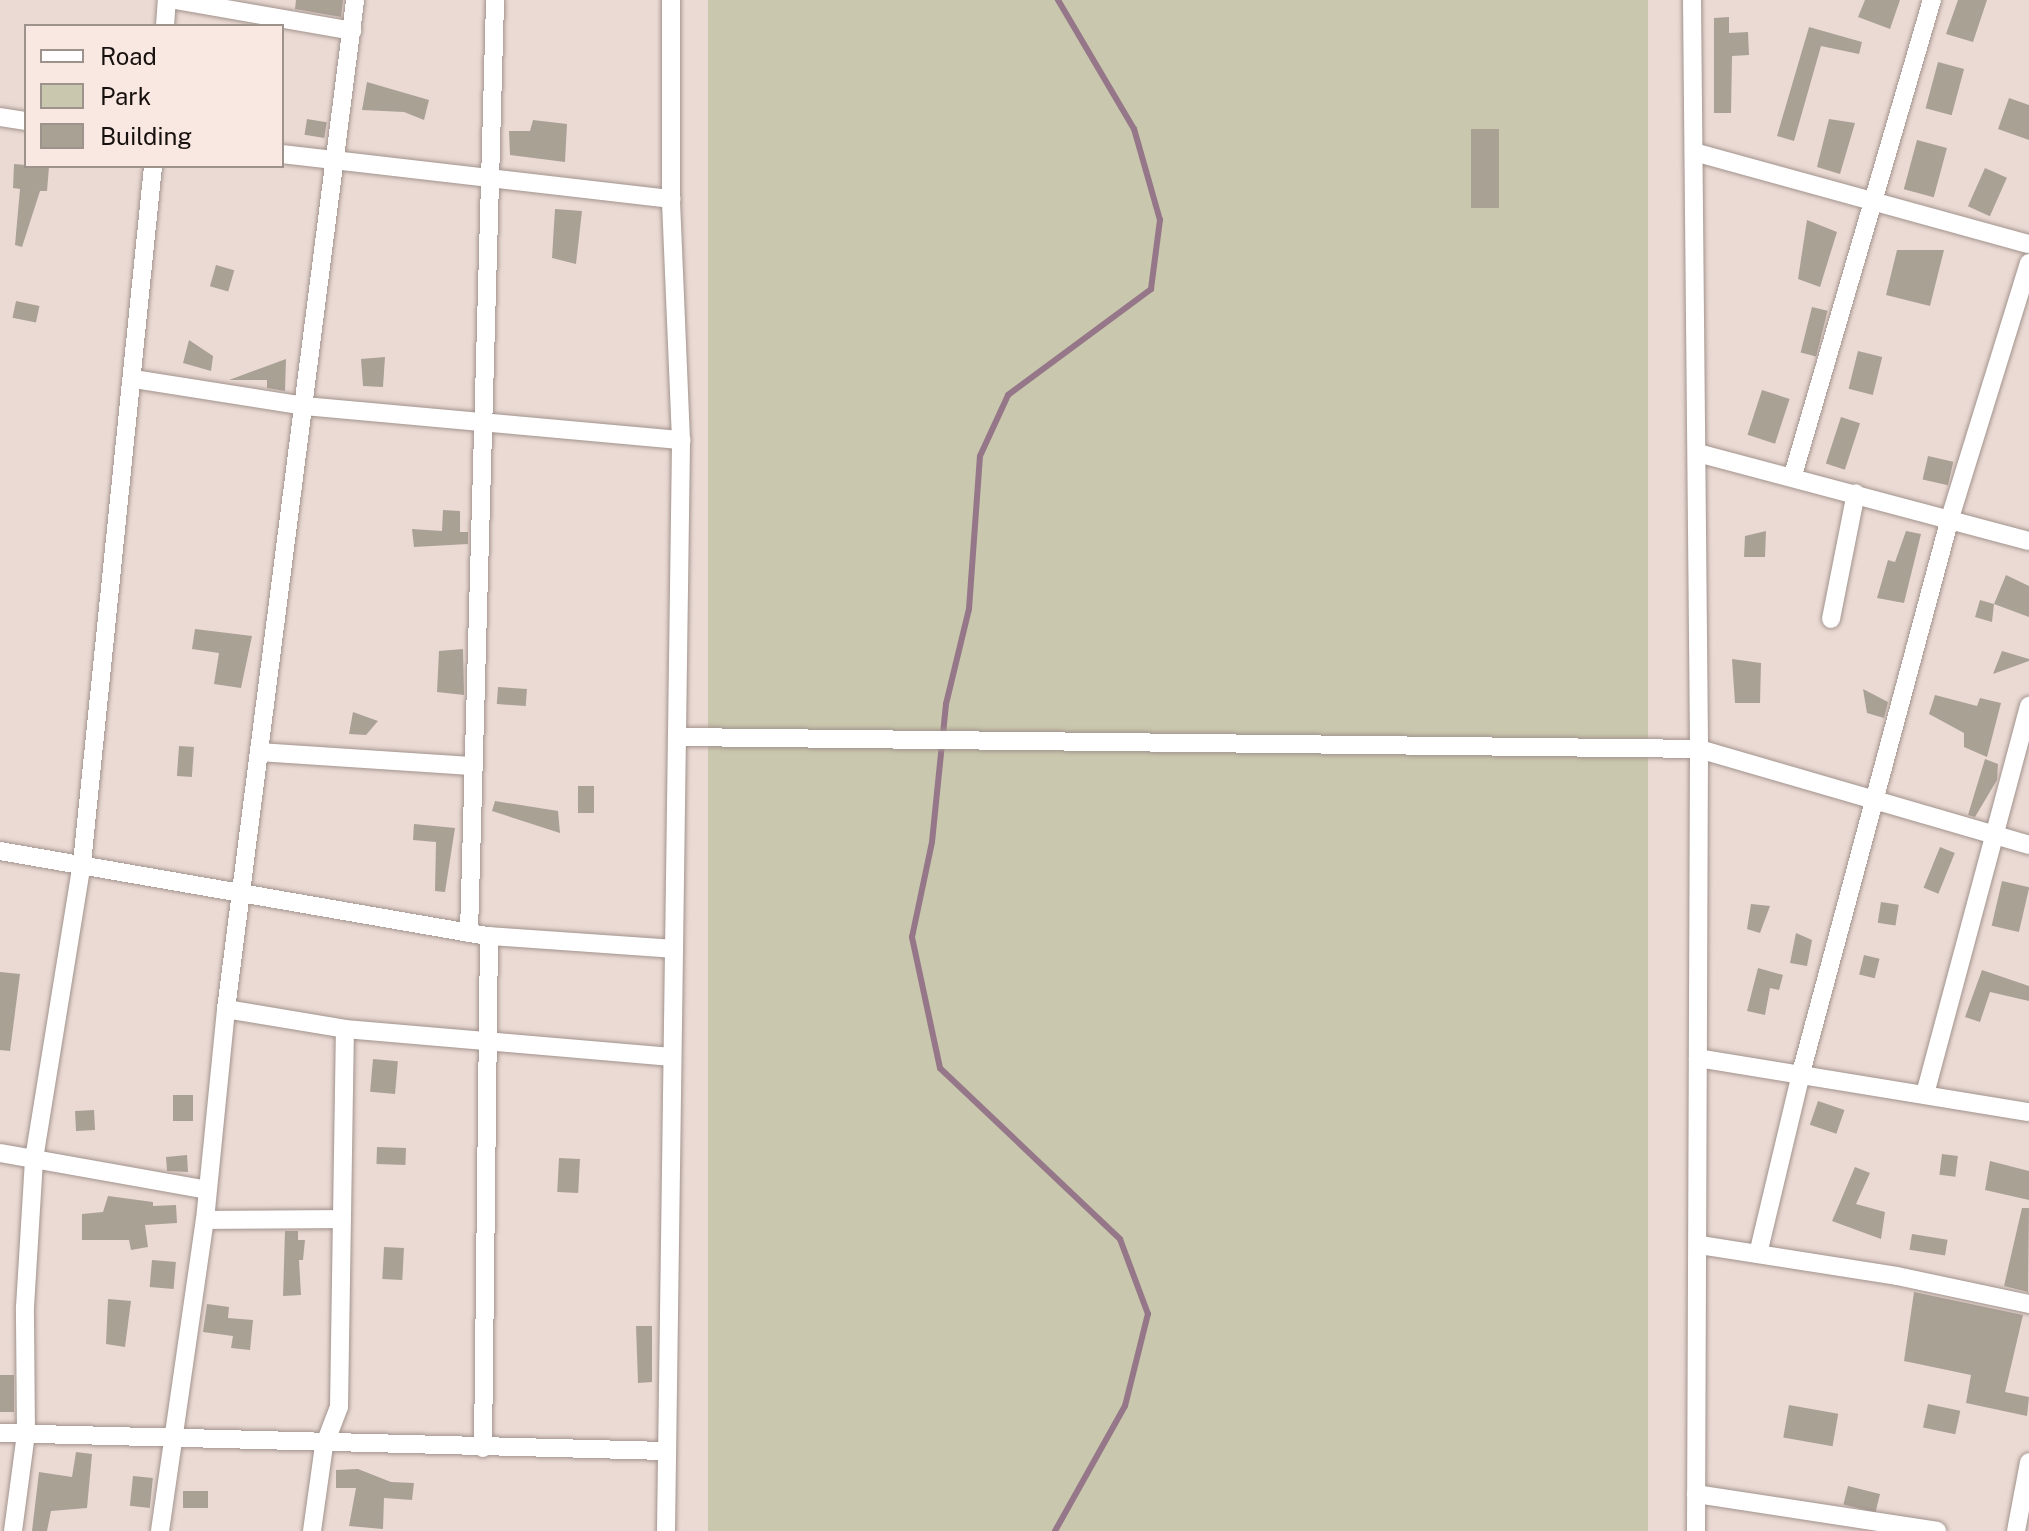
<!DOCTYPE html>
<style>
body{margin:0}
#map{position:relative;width:2029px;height:1531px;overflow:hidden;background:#ebdad4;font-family:"Public Sans",sans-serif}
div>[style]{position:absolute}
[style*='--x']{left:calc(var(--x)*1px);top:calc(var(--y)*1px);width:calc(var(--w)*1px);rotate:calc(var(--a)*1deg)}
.green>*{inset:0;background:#c9c7ad;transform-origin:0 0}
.stream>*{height:6px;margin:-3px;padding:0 3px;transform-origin:3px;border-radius:3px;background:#957789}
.building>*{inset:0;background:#aaa195;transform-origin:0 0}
.roads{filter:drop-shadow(0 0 2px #a2938d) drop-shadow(0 0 2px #a2938d)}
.street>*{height:18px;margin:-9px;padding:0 9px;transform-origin:9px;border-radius:9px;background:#fff}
span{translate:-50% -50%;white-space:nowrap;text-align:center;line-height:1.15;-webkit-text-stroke:6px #f8e8e1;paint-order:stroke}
.legend{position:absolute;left:24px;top:24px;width:260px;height:144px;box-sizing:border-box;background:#f8e8e1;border:2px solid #9e928d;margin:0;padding:10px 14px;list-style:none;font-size:24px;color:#16100e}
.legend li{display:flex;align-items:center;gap:16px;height:40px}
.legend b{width:40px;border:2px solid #9e928d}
</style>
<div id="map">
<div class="green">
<div style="left:708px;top:0;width:940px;height:1531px"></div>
</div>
<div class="stream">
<div style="--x:1055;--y:1531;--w:143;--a:-60.8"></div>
<div style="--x:1125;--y:1406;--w:95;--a:-76"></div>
<div style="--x:1148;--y:1314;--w:80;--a:-110.5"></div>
<div style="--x:1120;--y:1239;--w:248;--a:-136.5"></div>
<div style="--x:940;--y:1068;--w:134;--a:-102.1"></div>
<div style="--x:912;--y:937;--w:97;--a:-78.1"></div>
<div style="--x:932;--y:842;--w:139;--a:-84.2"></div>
<div style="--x:946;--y:704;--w:98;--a:-76.4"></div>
<div style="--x:969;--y:609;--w:153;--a:-85.9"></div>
<div style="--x:980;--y:456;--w:67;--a:-65.3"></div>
<div style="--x:1008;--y:395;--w:178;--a:-36.5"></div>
<div style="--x:1151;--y:289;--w:70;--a:-82.6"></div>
<div style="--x:1160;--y:220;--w:95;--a:-105.9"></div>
<div style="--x:1134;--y:129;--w:150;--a:-120.5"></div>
</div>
<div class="building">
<div style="clip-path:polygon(296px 0,343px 0,341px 17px,295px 9px)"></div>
<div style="clip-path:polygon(1865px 0,1900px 0,1890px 29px,1858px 17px)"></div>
<div style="clip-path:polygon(1958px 0,1987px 0,1973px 42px,1946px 34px)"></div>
<div style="clip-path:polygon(1729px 17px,1729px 33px,1748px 32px,1749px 55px,1732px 56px,1731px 113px,1714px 113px,1714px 18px)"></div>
<div style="clip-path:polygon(1809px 27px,1862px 42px,1859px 54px,1821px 46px,1794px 141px,1777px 136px)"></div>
<div style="left:1938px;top:62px;width:27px;height:48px;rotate:15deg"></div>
<div style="clip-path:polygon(367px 82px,429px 100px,424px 120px,404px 112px,362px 110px)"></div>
<div style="clip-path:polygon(2009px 98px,2029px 105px,2029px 140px,1998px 129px)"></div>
<div style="left:307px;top:119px;width:20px;height:16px;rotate:9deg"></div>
<div style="clip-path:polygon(1829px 119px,1855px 123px,1840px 174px,1817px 167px)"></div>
<div style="clip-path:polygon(533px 120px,567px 124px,565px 162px,510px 155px,509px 131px,530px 131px)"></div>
<div style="left:1471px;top:129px;width:28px;height:79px"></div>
<div style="left:1917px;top:140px;width:31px;height:51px;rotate:15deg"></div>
<div style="clip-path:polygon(14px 164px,49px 167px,47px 191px,40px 191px,22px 247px,15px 245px,20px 189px,13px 188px)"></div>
<div style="left:1985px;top:168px;width:24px;height:42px;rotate:24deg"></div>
<div style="clip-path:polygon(555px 209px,582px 211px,576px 264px,552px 258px)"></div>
<div style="clip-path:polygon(1807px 220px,1837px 232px,1820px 287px,1798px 279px)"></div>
<div style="clip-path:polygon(1897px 250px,1944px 250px,1930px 306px,1886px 295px)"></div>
<div style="left:216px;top:265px;width:19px;height:22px;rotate:16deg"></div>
<div style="left:16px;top:301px;width:24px;height:17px;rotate:12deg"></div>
<div style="left:1812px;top:307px;width:16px;height:47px;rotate:14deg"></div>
<div style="clip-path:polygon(189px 340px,213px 356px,211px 371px,183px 363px)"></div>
<div style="left:1858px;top:351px;width:25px;height:39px;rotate:14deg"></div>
<div style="clip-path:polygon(385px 357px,383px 387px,363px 386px,361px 359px)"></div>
<div style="clip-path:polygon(286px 359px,285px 391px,267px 388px,267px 380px,229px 380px)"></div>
<div style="left:1762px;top:390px;width:29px;height:47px;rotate:18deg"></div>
<div style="left:1841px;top:417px;width:20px;height:49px;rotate:18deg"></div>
<div style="left:1928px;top:456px;width:26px;height:24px;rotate:13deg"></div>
<div style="clip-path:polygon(443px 510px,460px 511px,460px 532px,468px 532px,468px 544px,414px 547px,412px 529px,442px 531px)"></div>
<div style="clip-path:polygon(1766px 531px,1765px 557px,1744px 557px,1745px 536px)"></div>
<div style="clip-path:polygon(1906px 531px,1921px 534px,1904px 603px,1877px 598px,1888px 560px,1895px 562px)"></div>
<div style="clip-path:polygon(2006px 575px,2029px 586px,2029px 617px,1994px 604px,1992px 622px,1975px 617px,1980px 600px,1994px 604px)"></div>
<div style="clip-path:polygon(195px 629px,252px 636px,241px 688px,214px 684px,219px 653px,192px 649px)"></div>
<div style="clip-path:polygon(463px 649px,464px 695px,437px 692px,439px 651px)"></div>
<div style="clip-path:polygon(2002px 651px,2029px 659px,2029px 661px,1993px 674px)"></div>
<div style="clip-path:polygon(1732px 659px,1761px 663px,1760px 703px,1735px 703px)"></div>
<div style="left:498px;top:687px;width:29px;height:17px;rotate:4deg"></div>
<div style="clip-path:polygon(1863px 689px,1888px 702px,1884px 718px,1867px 713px)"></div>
<div style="clip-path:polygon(1935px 695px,1977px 706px,1980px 698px,2001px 703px,1987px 757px,1964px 747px,1964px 733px,1929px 714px)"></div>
<div style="clip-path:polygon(353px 712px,378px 721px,366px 735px,349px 734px)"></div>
<div style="left:179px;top:746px;width:15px;height:30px;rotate:4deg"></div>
<div style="clip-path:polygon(1985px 759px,1998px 764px,1997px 780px,1975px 817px,1968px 815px)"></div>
<div style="left:578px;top:786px;width:16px;height:27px"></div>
<div style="clip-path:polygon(495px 801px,558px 811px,560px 833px,492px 811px)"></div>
<div style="clip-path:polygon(414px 824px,455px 828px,445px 892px,435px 891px,436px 842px,413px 840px)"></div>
<div style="left:1940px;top:847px;width:16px;height:44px;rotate:22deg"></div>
<div style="left:2002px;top:881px;width:28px;height:46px;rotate:13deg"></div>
<div style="left:1881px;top:902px;width:18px;height:21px;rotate:9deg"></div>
<div style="clip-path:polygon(1751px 904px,1770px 906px,1760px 933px,1747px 929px)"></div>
<div style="clip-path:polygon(1796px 933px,1812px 940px,1807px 966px,1790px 963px)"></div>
<div style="left:1864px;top:955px;width:16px;height:20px;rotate:14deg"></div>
<div style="clip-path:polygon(1758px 968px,1783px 975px,1779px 990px,1770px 988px,1765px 1015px,1747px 1011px)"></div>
<div style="clip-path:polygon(1982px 970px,2029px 986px,2029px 1001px,1990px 992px,1980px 1022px,1965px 1017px)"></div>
<div style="clip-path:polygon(0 972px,20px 974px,10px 1051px,0 1050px)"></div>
<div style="left:373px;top:1059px;width:25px;height:33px;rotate:5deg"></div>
<div style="left:173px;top:1095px;width:20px;height:26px"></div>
<div style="left:1818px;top:1101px;width:28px;height:25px;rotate:19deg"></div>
<div style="left:94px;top:1110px;width:20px;height:19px;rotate:87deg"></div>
<div style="left:377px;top:1147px;width:29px;height:17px;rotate:2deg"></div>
<div style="left:1942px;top:1154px;width:16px;height:21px;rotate:7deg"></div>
<div style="clip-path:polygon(187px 1155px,188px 1172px,167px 1171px,166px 1157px)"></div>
<div style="left:559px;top:1158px;width:21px;height:34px;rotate:3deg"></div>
<div style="clip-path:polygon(1990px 1161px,2029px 1171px,2029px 1200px,1985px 1190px)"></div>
<div style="clip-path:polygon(1855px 1167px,1870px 1173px,1856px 1204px,1885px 1212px,1881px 1239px,1832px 1221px)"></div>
<div style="clip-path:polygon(108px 1196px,153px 1202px,153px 1206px,176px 1205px,177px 1223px,145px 1225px,148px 1247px,131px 1250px,129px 1240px,82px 1240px,82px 1214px,103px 1212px)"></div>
<div style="clip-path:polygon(2022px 1208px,2029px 1208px,2028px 1292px,2004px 1286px)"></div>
<div style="clip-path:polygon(285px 1231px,298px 1231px,298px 1240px,305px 1240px,303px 1260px,299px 1260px,301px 1295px,283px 1296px)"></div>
<div style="left:1912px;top:1234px;width:36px;height:16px;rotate:9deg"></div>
<div style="left:384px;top:1247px;width:20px;height:32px;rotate:3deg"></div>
<div style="left:152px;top:1260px;width:24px;height:27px;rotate:5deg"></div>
<div style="clip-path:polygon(1914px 1292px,2023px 1315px,2005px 1392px,2029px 1397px,2027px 1416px,1966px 1403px,1971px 1375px,1904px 1361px)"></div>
<div style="clip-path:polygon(108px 1299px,131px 1301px,125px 1347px,106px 1344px)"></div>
<div style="clip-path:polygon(207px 1304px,229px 1307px,228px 1318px,253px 1320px,250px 1350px,231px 1348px,233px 1336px,203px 1332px)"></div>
<div style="clip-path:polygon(636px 1326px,652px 1326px,652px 1382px,638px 1383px)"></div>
<div style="left:0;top:1375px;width:14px;height:37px"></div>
<div style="left:1928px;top:1404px;width:33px;height:24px;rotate:12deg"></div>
<div style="left:1789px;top:1405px;width:50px;height:33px;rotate:10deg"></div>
<div style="clip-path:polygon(76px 1452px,92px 1454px,87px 1508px,51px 1511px,47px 1531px,32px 1531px,39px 1472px,72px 1477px)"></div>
<div style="clip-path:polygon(358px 1469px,391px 1482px,414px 1483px,412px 1500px,384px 1498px,383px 1529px,349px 1526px,356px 1488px,336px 1488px,336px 1470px)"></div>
<div style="left:133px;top:1476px;width:20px;height:30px;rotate:6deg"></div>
<div style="left:1848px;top:1486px;width:33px;height:19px;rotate:14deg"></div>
<div style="left:208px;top:1491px;width:17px;height:25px;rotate:90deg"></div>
</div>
<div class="roads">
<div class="street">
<div style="--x:175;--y:0;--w:180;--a:9.9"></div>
<div style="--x:1692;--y:0;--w:749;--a:89.46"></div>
<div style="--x:1699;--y:749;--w:782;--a:90.22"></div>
<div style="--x:165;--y:26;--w:26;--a:-86"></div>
<div style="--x:0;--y:117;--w:26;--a:9"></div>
<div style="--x:1694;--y:152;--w:347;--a:15.4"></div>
<div style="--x:282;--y:154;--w:392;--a:6.6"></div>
<div style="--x:134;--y:379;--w:173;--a:9"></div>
<div style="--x:305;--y:406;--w:378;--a:5.2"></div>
<div style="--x:1698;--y:453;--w:342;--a:14.9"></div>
<div style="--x:1793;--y:475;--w:495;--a:-73.7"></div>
<div style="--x:1831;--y:619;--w:128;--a:-78.8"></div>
<div style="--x:679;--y:737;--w:1020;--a:0.67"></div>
<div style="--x:1699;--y:749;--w:344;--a:16.2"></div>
<div style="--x:260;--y:752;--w:210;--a:3.8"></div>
<div style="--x:0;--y:851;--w:496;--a:9.9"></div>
<div style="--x:489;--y:936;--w:185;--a:4"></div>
<div style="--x:469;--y:933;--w:933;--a:-88.4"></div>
<div style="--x:226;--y:1009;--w:121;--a:9.5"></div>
<div style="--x:345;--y:1029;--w:328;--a:4.9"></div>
<div style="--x:1698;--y:1058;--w:335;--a:9.3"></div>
<div style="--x:1925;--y:1094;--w:402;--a:-75"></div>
<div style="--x:0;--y:1153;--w:210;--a:10.1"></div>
<div style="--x:205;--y:1220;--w:136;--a:-0.4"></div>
<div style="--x:1700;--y:1245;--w:199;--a:8.9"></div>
<div style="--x:1897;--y:1276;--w:135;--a:12"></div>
<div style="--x:1758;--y:1254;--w:186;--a:-76.6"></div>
<div style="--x:1801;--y:1073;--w:575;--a:-74.97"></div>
<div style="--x:1950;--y:518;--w:267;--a:-72.8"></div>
<div style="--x:0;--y:1433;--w:667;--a:1.55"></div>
<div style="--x:483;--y:1448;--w:512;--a:-89.33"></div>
<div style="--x:1696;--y:1494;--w:244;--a:8.7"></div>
<div style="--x:13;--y:1531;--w:98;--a:-82.4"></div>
<div style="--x:26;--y:1434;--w:127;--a:-90.5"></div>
<div style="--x:25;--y:1307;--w:148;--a:-86.5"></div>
<div style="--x:34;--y:1159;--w:300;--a:-80.8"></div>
<div style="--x:82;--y:863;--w:701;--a:-84.18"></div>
<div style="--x:160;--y:1531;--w:314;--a:-81.8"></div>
<div style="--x:205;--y:1220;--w:212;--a:-84.3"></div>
<div style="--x:226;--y:1009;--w:1017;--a:-82.71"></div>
<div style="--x:312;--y:1531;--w:86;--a:-82"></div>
<div style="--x:324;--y:1446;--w:42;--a:-69"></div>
<div style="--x:339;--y:1407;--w:378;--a:-89.1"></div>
<div style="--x:666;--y:1531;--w:1091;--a:-89.21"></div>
<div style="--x:681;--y:440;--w:241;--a:-92.4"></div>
<div style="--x:671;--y:199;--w:199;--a:-90"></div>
<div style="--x:2016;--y:1531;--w:70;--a:-79.3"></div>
</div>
</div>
<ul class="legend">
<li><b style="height:10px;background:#fff"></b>Road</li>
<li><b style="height:22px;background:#c9c7ad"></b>Park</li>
<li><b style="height:22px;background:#aaa195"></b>Building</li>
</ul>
</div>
